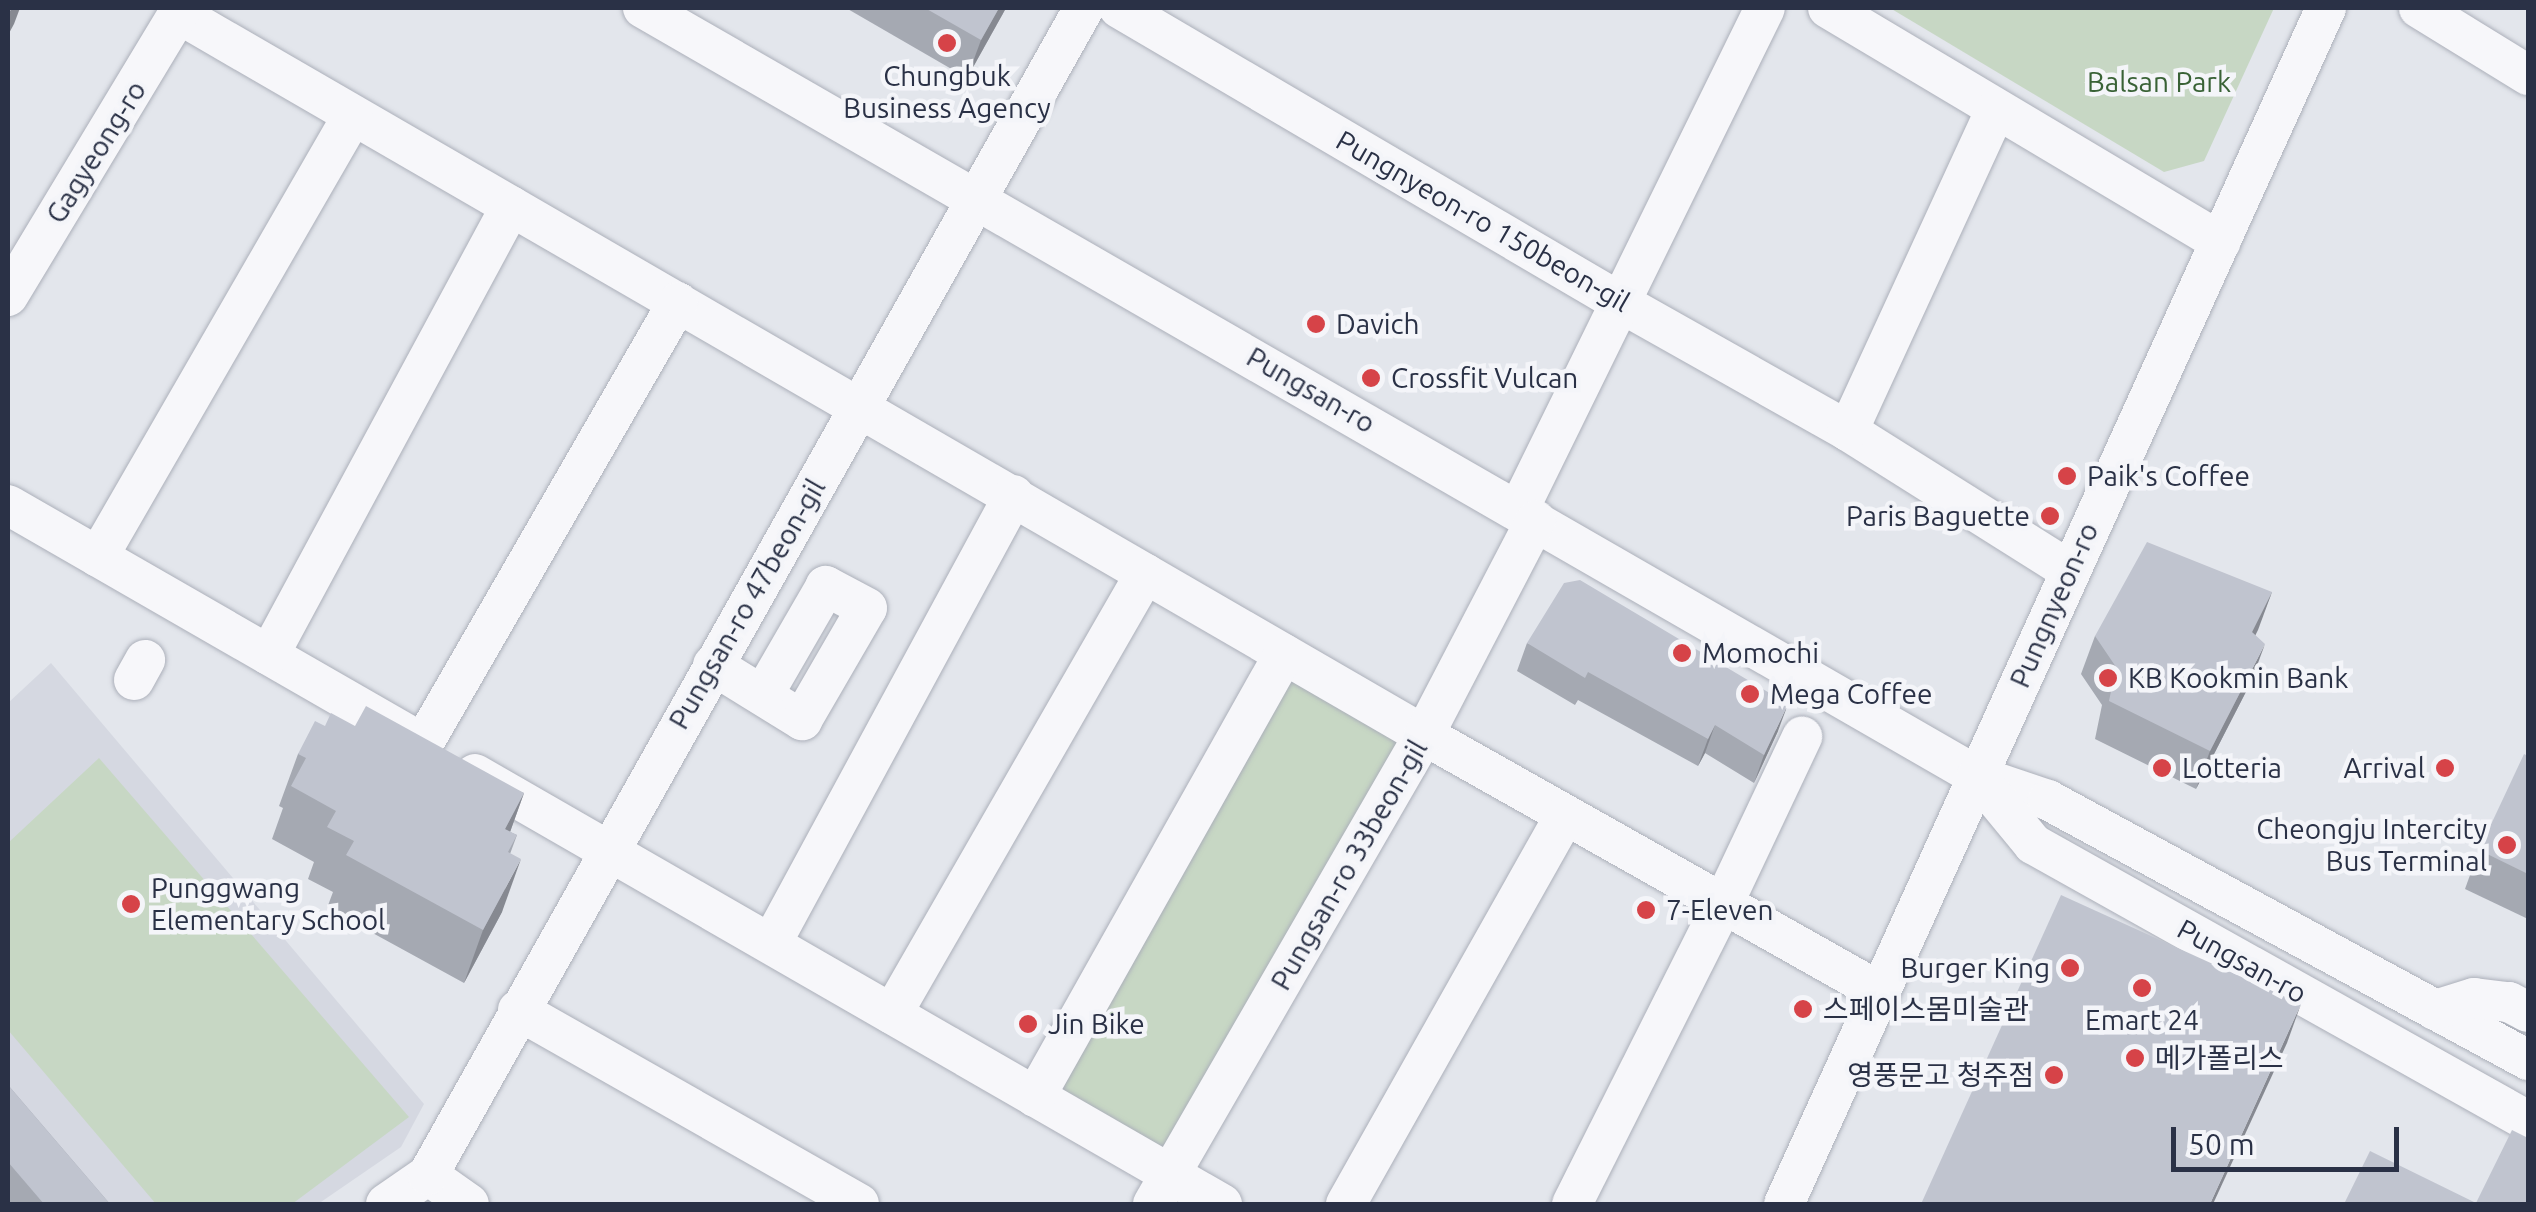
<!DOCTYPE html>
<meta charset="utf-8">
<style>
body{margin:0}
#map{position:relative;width:2536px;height:1212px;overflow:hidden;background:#e3e6ec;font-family:Ubuntu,"Noto Sans KR",sans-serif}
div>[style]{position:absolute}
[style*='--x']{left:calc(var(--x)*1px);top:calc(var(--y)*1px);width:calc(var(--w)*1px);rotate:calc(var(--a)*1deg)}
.built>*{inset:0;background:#d5d8e1}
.green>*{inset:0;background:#c7d7c4;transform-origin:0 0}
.roads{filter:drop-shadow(0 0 2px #acb0ba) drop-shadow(0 0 2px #acb0ba)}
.minor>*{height:40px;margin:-20px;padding:0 20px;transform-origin:20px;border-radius:20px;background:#f7f7fa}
.wall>*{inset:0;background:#a5a9b2}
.shaded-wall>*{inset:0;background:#868991}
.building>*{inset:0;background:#c0c4cf}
.dots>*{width:28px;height:28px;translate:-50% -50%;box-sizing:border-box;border:5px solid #f4f5f9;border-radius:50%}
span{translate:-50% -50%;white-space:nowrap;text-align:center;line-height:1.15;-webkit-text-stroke:9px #f4f5f9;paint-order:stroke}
.poi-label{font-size:28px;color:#2a3146}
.left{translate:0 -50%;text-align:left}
.right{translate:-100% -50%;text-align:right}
.park-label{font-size:28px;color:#396236}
.street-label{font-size:28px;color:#2a3146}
.frame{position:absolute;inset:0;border:10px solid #2a3146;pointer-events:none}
.scale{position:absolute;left:2171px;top:1127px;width:228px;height:45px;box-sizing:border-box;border:5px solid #2a3146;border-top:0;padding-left:12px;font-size:30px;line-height:35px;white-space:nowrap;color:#2a3146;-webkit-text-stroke:8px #f4f5f9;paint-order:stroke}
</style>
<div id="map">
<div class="built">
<div style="clip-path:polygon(51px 663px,424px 1104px,401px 1147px,318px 1204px,8px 1204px,8px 703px)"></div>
</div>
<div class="green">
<div style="clip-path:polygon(1890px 8px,2274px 8px,2204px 161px,2164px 172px)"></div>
<div style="left:1290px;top:673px;width:133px;height:479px;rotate:30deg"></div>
<div style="clip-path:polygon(99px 758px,409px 1117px,292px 1204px,156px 1204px,8px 1030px,8px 843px)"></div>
</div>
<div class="roads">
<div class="minor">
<div style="--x:643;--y:8;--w:1539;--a:29.93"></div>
<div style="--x:1977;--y:776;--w:75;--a:18.7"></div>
<div style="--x:2048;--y:800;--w:546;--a:28.44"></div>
<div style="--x:1119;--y:8;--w:582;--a:30.44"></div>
<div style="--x:1621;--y:303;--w:261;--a:29.4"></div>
<div style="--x:1848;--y:431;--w:262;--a:32.2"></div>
<div style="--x:1828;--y:8;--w:457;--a:30.8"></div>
<div style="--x:2419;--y:8;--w:128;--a:31.6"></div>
<div style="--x:179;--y:14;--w:1439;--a:30.08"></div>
<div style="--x:1424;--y:735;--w:523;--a:29.41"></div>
<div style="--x:8;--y:296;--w:336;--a:-58.9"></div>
<div style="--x:1848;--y:431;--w:354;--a:-65.3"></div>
<div style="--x:8;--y:505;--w:465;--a:29.9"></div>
<div style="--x:1518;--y:511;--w:560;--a:-63.85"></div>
<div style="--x:98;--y:557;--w:510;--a:-60.02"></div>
<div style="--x:269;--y:655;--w:510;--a:-61.68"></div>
<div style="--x:713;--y:665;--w:105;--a:31.7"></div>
<div style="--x:802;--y:720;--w:129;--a:-59.9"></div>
<div style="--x:867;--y:608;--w:47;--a:-151.8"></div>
<div style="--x:826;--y:586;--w:126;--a:120"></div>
<div style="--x:134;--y:680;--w:23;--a:-61"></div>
<div style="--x:423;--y:744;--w:510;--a:-60.02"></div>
<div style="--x:475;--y:774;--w:862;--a:29.93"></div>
<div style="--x:1977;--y:776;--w:88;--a:50.5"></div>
<div style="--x:2033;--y:844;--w:567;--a:29.23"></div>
<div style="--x:772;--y:942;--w:508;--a:-61.57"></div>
<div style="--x:518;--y:1010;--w:392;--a:29.6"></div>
<div style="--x:2435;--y:1010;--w:41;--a:-17.1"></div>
<div style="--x:2474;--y:998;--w:35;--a:7"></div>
<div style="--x:2509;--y:1002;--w:21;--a:28"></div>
<div style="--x:892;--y:1014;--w:508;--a:-60.1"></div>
<div style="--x:1035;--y:1097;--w:508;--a:-60.66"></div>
<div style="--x:428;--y:1175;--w:50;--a:35.3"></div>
<div style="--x:386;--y:1204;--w:51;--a:-34.6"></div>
<div style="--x:428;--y:1175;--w:1339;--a:-60.66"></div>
<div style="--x:1153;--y:1204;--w:542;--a:-59.98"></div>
<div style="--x:1424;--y:735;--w:242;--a:-62.5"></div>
<div style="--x:1346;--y:1204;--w:446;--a:-60.6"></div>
<div style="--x:1572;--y:1204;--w:338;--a:-63.3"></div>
<div style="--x:1724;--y:902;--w:183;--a:-64.7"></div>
<div style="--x:1784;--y:1204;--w:1313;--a:-65.62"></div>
</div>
</div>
<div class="wall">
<div style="clip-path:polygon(846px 8px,1006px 8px,967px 78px)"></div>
<div style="clip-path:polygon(2272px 592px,2255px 635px,2251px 682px,2196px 789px,2095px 739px,2102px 705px,2081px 674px,2095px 636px)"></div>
<div style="clip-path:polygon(1527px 643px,1778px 731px,1754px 783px,1705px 753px,1698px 766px,1578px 700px,1575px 705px,1517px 671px)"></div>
<div style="clip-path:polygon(325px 726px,355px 726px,524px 793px,510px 832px,517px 835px,510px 854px,502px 912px,464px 983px,327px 908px,333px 892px,308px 879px,314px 862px,272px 839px,283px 808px,279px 806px,298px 754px)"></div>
<div style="clip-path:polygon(2528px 756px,2528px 919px,2465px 889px,2479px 850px)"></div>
<div style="clip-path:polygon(8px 1085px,110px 1204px,8px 1204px)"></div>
</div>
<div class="shaded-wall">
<div style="clip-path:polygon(12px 8px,20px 8px,14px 24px,8px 35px,8px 14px)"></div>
<div style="clip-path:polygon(999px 8px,1006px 8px,967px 78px,981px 40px)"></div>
<div style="clip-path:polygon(2272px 592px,2258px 630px,2238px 670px,2252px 632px)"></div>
<div style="clip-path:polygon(2265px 644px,2251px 682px,2196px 789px,2210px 751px)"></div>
<div style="clip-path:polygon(1788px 704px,1778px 731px,1754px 783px,1764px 755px)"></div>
<div style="clip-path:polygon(1715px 725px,1705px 753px,1698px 766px,1708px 739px)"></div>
<div style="clip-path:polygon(524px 793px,505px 846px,505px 829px)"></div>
<div style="clip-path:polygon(521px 859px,502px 912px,464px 983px,483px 930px)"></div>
<div style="clip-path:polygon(2301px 1004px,2287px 1043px,2213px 1204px,2210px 1204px)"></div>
</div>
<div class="building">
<div style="clip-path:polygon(925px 8px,999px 8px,981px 40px)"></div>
<div style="clip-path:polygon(2147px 542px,2272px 592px,2252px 632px,2265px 644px,2210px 751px,2109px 701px,2116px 667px,2095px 636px)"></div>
<div style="clip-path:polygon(1580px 580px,1788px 704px,1764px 755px,1715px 725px,1708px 739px,1588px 672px,1585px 678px,1527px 643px,1564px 583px)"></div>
<div style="clip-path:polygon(366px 706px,524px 793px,505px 829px,517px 835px,508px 852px,521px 859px,483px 930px,346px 855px,354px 841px,327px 827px,336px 811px,291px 786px,306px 758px,298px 754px,315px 721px,325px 726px,331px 713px,355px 726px)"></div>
<div style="clip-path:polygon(2524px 754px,2528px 756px,2528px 874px,2479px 850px)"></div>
<div style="clip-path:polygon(2061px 895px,2301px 1004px,2210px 1204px,1921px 1204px)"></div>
<div style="clip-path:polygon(8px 1085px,110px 1204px,44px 1204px,8px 1162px)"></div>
<div style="clip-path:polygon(2512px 1130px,2528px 1138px,2528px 1204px,2344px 1204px,2370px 1151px,2476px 1203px)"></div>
</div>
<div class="dots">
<div style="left:947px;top:43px;background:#d64348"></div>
<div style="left:1316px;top:324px;background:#d64348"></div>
<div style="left:1371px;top:378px;background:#d64348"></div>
<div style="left:2067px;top:476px;background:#d64348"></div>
<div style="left:2050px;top:516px;background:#d64348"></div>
<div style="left:1682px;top:653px;background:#d64348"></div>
<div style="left:2108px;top:678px;background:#d64348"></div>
<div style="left:1750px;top:694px;background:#d64348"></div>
<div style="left:2162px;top:768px;background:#d64348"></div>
<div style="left:2445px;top:768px;background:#d64348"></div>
<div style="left:2507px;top:845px;background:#d64348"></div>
<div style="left:131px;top:904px;background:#d64348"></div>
<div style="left:1646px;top:910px;background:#d64348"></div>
<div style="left:2070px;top:968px;background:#d64348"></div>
<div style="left:2142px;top:988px;background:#d64348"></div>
<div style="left:1803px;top:1009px;background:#d64348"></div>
<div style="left:1028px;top:1024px;background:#d64348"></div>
<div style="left:2135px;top:1058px;background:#d64348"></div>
<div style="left:2054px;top:1075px;background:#d64348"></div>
</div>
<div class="poi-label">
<span style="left:947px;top:92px">Chungbuk<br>Business Agency</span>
<span class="left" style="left:1336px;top:324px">Davich</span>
<span class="left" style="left:1391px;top:378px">Crossfit Vulcan</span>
<span class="left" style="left:2087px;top:476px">Paik's Coffee</span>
<span class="right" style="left:2030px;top:516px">Paris Baguette</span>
<span class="left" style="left:1702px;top:653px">Momochi</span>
<span class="left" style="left:2128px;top:678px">KB Kookmin Bank</span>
<span class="left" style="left:1770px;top:694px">Mega Coffee</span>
<span class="left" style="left:2182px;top:768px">Lotteria</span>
<span class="right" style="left:2425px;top:768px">Arrival</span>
<span class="right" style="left:2487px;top:845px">Cheongju Intercity<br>Bus Terminal</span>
<span class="left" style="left:151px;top:904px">Punggwang<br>Elementary School</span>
<span class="left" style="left:1666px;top:910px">7-Eleven</span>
<span class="right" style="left:2050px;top:968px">Burger King</span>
<span class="left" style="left:1823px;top:1009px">스페이스몸미술관</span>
<span style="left:2142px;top:1020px">Emart 24</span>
<span class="left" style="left:1048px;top:1024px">Jin Bike</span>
<span class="left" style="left:2155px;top:1058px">메가폴리스</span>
<span class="right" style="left:2034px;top:1075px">영풍문고 청주점</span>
</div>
<div class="park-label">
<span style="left:2159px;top:82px">Balsan Park</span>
</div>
<div class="street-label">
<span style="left:96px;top:152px;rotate:-58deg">Gagyeong-ro</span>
<span style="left:1483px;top:221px;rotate:30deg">Pungnyeon-ro 150beon-gil</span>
<span style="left:1311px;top:390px;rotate:30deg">Pungsan-ro</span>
<span style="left:747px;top:604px;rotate:-60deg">Pungsan-ro 47beon-gil</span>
<span style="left:2054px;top:605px;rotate:-66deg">Pungnyeon-ro</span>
<span style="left:1349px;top:865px;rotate:-60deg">Pungsan-ro 33beon-gil</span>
<span style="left:2242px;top:961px;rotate:29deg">Pungsan-ro</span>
</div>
<div class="frame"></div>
<div class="scale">50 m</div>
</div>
